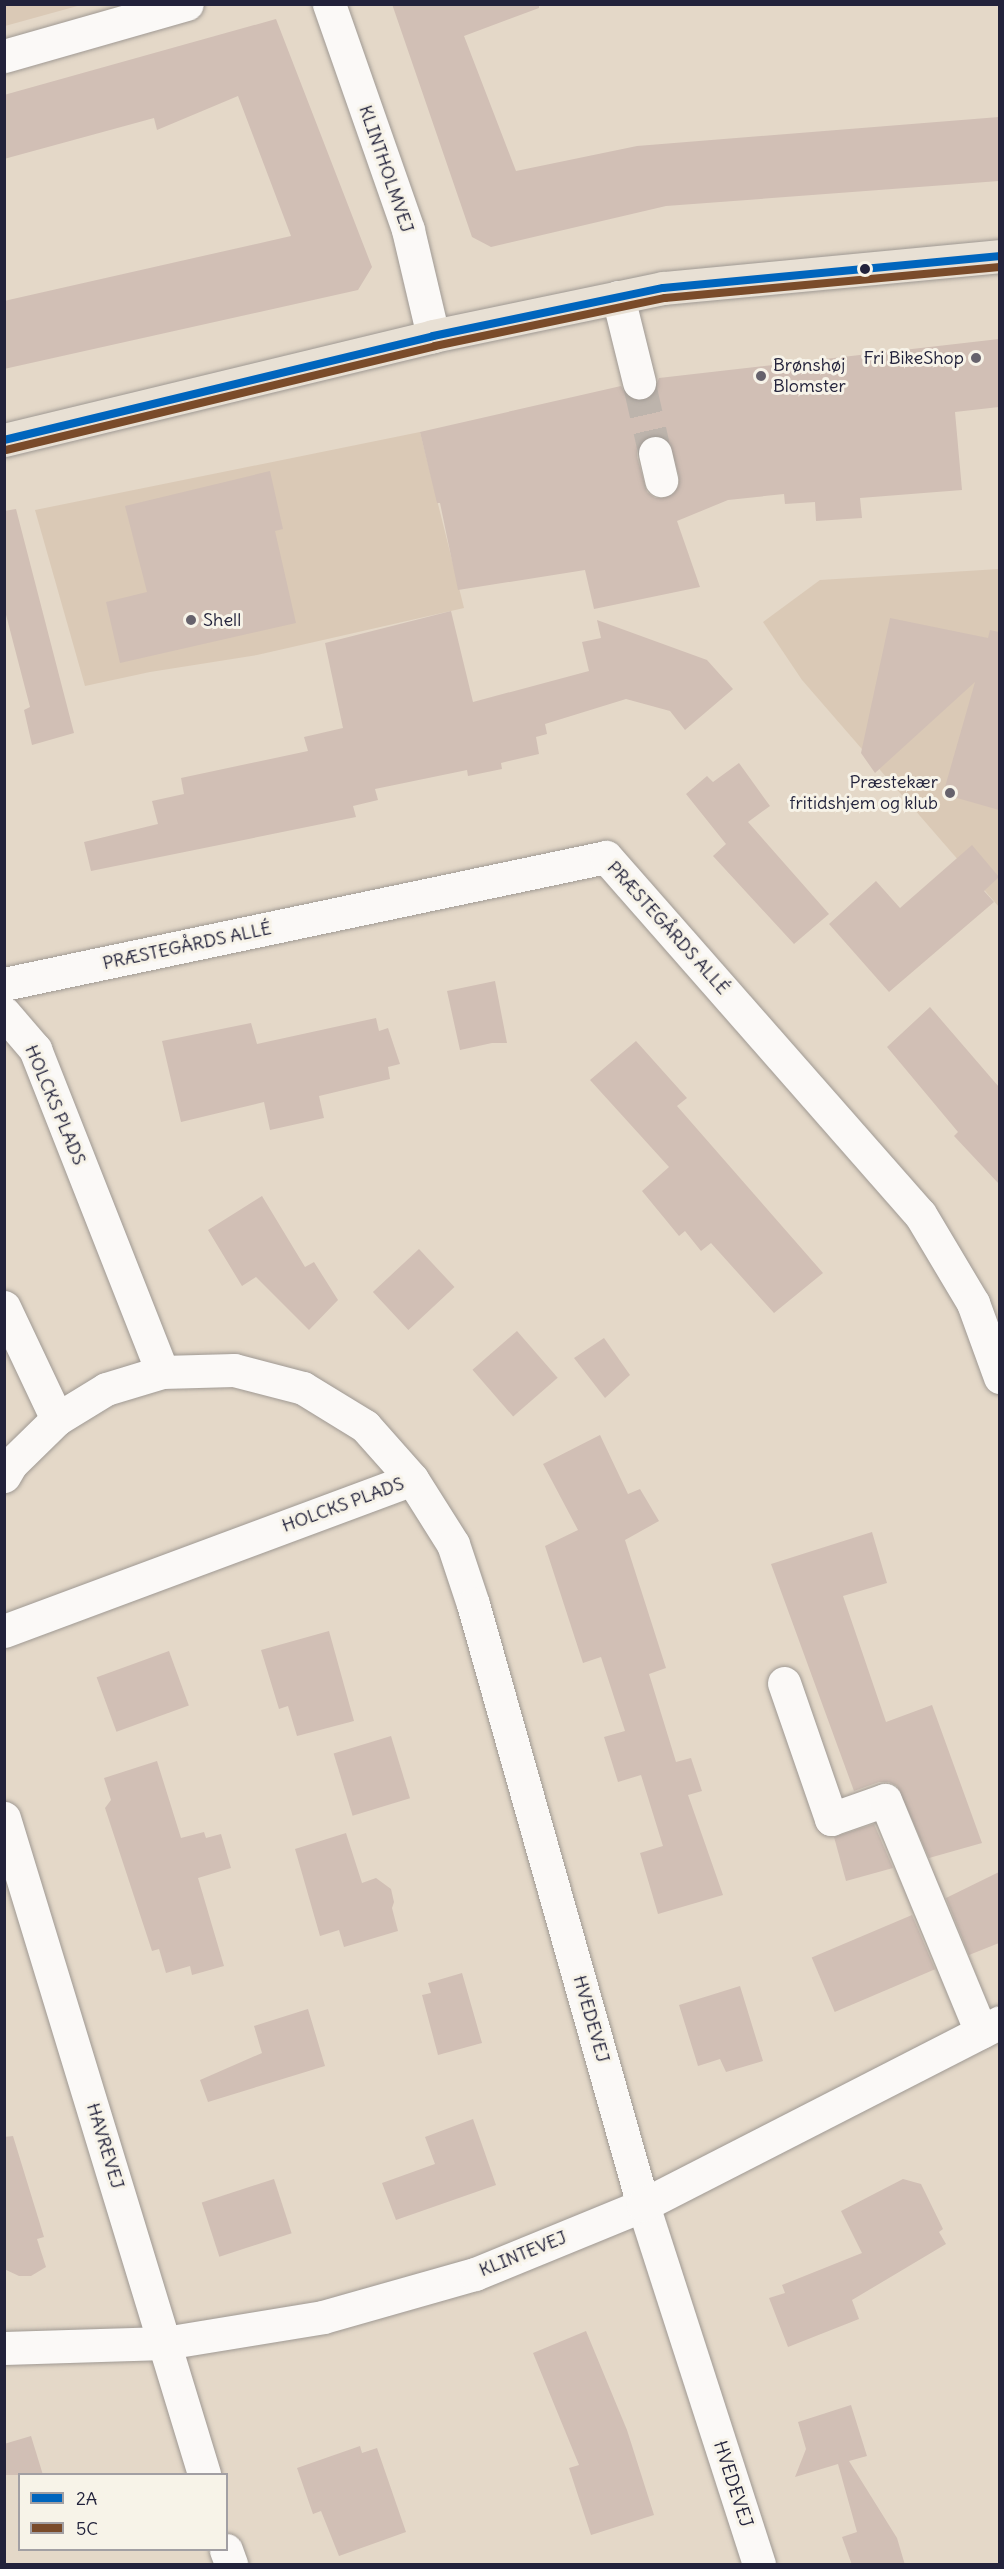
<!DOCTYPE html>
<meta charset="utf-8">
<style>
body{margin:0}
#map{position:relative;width:1004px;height:2569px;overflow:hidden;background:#e4d8c8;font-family:Delius,sans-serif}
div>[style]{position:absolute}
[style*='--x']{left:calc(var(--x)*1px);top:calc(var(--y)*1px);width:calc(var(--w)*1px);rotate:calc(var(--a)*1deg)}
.built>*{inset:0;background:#dac9b6}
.building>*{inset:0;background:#d1bfb5;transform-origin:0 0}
.minor-tunnel>*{height:33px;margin-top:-16.5px;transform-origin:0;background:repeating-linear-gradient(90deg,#bdb4ac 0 33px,transparent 0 49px)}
.roads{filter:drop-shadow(0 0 2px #9f9993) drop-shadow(0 0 2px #9f9993)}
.minor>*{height:33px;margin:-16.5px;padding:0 16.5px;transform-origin:16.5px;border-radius:16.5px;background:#fbf9f7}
.major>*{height:33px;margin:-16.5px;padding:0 16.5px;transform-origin:16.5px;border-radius:16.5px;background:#e8e0d4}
.bus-1>*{height:8px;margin:-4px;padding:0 4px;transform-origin:4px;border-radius:4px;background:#0065bd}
.bus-2>*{height:8px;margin:-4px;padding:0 4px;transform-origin:4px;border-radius:4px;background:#7a4b2a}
.dots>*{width:16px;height:16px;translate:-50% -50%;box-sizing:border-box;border:3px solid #f7f3e8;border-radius:50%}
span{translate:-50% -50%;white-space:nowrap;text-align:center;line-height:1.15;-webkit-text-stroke:6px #f7f3e8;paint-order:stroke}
.street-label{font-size:18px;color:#22223b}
.poi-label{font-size:18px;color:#22223b}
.right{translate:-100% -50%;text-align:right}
.left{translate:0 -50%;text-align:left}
.frame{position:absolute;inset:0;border:6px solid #22223b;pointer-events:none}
.legend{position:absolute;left:18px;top:2473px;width:210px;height:78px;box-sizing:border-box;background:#f7f3e8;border:2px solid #a29fa3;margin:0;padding:8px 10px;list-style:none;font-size:18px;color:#22223b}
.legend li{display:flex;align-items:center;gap:12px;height:30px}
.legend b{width:30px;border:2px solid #a29fa3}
</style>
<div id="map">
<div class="built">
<div style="clip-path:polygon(5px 4px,81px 4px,81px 5px,5px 26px)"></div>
<div style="clip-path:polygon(420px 432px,464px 608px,257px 655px,150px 672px,85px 686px,35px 510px)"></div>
<div style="clip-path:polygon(999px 569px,999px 907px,802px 680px,763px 622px,820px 580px)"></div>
</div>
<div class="building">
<div style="clip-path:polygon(392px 4px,539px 4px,539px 8px,464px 36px,516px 171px,637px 146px,999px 117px,999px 181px,666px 206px,491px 247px,472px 237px)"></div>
<div style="clip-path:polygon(276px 19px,372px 267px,358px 290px,4px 369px,4px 301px,291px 236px,238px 96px,157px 130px,154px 118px,4px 159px,4px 95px)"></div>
<div style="clip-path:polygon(evenodd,999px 339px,999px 407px,955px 412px,962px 490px,860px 498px,862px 518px,816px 521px,815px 502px,785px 504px,784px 494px,728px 500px,677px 521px,700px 587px,594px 609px,585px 570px,458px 590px,440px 503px,437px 503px,420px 432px,621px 386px,626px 395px,633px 400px,643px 400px,652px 395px,659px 378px,999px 339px,652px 435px,661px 435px,669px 441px,679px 476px,679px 485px,674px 493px,664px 498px,655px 498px,647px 492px,637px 457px,637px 448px,642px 440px,652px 435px)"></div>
<div style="clip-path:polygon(270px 471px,283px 529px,275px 531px,296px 623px,120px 663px,106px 602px,147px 592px,125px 506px)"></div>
<div style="clip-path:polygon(16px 509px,74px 733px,32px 745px,24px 710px,30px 707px,4px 607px,4px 511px)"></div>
<div style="clip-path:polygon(451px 611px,473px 702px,589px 671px,582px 642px,601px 638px,597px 620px,707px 660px,733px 689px,685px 730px,670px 711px,626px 699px,545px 724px,547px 734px,536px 737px,539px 754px,501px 763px,502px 769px,468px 776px,467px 770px,375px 789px,378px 800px,353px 806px,356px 817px,91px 871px,84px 842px,158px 824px,152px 801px,184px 794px,181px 778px,308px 751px,304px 737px,343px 728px,325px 643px)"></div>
<div style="clip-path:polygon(890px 618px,988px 638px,990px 630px,999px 632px,999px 810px,943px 794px,975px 682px,875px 773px,861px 753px)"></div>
<div style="clip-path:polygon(739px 763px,770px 806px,748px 822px,829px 914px,794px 944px,713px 856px,726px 844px,686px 794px,707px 776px,713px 782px)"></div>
<div style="clip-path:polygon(972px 845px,999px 877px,984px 891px,994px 902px,889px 992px,829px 924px,876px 881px,900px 908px)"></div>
<div style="clip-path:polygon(495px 981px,507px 1043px,492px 1043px,460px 1050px,447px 991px)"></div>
<div style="clip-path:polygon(930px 1007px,999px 1087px,999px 1184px,954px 1136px,958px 1132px,887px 1047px)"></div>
<div style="clip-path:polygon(376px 1018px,379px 1031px,388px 1028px,400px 1064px,388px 1067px,390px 1079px,319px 1096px,324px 1118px,270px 1130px,264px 1102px,181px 1122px,162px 1041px,251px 1023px,257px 1044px)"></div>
<div style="clip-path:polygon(636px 1041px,687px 1098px,677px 1106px,823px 1273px,774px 1313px,711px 1243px,701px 1251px,685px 1231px,679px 1236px,642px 1191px,669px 1167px,590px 1080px)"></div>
<div style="clip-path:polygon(262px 1196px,305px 1267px,314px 1262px,338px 1300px,309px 1330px,256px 1277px,242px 1286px,208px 1230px)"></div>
<div style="left:419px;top:1249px;width:52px;height:63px;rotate:47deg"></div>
<div style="left:517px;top:1331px;width:62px;height:59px;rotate:49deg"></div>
<div style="clip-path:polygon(604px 1338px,630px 1375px,605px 1398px,574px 1358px)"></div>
<div style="clip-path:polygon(600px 1435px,628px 1494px,640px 1489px,659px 1521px,625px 1540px,666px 1668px,649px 1674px,676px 1762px,691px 1758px,702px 1791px,688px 1795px,723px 1895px,658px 1914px,640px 1853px,663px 1846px,641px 1775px,618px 1782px,604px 1737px,625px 1731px,601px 1657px,583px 1663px,545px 1546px,578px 1530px,543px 1464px)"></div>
<div style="clip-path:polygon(872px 1532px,887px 1583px,843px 1596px,886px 1722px,932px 1705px,982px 1843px,929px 1858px,897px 1786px,889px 1782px,879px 1782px,854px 1791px,771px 1564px)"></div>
<div style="clip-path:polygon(329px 1631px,354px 1721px,297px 1736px,288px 1706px,279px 1709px,261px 1650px)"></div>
<div style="left:169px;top:1651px;width:58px;height:77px;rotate:70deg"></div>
<div style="left:391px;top:1736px;width:65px;height:60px;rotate:73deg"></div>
<div style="clip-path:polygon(157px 1761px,181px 1838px,204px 1832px,206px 1838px,221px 1834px,231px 1868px,198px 1878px,224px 1966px,192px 1975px,190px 1966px,166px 1973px,159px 1949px,152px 1951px,105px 1808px,111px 1800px,104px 1778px)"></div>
<div style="clip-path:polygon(874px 1824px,893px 1868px,846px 1881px,834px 1837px)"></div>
<div style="clip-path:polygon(346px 1833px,362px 1883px,376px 1878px,391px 1889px,394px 1902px,392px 1908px,398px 1931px,344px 1947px,339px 1930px,320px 1936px,295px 1849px)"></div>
<div style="clip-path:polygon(999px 1872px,999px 1943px,969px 1955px,946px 1898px)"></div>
<div style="left:912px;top:1915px;width:59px;height:109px;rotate:67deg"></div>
<div style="clip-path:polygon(462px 1973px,482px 2043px,438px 2055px,422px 1995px,431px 1993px,428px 1983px)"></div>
<div style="clip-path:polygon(740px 1986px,763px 2061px,726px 2072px,720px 2059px,698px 2066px,679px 2005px)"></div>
<div style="clip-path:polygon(308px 2009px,325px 2066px,208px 2102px,200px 2080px,262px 2053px,254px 2026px)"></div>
<div style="clip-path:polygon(473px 2119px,496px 2185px,396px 2220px,382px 2183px,435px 2164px,425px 2137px)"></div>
<div style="clip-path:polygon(13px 2136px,44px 2237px,37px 2239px,46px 2267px,31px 2276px,19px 2276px,4px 2269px,4px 2137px)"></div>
<div style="left:274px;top:2179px;width:57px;height:76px;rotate:72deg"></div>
<div style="clip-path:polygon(903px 2179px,921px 2184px,943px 2229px,939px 2232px,946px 2244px,852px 2300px,859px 2319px,788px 2347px,769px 2298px,785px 2293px,782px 2285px,862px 2253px,841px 2211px)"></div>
<div style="clip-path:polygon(586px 2331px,627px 2430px,654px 2515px,591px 2535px,569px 2468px,579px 2465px,533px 2353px)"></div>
<div style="clip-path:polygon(851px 2405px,867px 2456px,849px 2461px,897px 2538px,905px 2565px,852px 2565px,842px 2537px,857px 2532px,838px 2464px,795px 2477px,806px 2449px,798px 2422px)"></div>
<div style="clip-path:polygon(31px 2436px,43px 2475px,4px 2475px,4px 2444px)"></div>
<div style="clip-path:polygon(360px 2446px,362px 2453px,377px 2448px,406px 2532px,339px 2556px,321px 2511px,313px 2514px,297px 2468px)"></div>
</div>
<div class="minor-tunnel">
<div style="--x:639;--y:382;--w:73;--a:77.3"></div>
</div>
<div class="roads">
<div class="minor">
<div style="--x:329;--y:4;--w:239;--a:70.7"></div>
<div style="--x:408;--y:230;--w:109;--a:76.7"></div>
<div style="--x:4;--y:56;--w:190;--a:-15.9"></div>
<div style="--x:618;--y:297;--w:88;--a:76.1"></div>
<div style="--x:655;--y:453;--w:28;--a:77"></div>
<div style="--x:4;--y:984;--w:615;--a:-11.91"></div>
<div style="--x:606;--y:857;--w:475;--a:48.7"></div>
<div style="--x:920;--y:1214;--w:104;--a:59.2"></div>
<div style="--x:973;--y:1303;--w:79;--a:70"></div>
<div style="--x:4;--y:1013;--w:48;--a:49.3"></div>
<div style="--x:35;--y:1049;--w:347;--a:68.5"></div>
<div style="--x:4;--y:1307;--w:124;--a:64.7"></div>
<div style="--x:4;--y:1476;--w:14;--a:-60"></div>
<div style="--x:11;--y:1464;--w:64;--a:-44.4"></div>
<div style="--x:57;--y:1419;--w:57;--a:-31.5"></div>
<div style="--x:106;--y:1389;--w:59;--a:-16.9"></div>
<div style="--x:162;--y:1372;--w:72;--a:-1.6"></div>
<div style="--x:234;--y:1370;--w:71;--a:14.6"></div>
<div style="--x:303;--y:1388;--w:73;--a:31.5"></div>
<div style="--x:365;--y:1426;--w:71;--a:48.4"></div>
<div style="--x:412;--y:1479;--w:77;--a:57.8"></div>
<div style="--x:453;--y:1544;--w:63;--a:71.6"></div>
<div style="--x:473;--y:1604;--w:625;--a:74.21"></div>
<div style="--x:643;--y:2205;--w:377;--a:72.1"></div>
<div style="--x:4;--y:1631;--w:435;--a:-20.4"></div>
<div style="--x:784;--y:1683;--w:144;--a:70.9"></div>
<div style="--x:831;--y:1819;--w:57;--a:-19.4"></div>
<div style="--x:885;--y:1800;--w:251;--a:67.5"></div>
<div style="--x:4;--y:1818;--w:686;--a:73.04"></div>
<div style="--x:4;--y:2348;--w:161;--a:-1.8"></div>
<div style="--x:165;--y:2343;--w:160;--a:-9.3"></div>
<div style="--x:323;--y:2317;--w:158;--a:-15.8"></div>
<div style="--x:475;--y:2274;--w:182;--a:-22.3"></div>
<div style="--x:643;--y:2205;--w:401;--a:-27.1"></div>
<div style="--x:226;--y:2550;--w:15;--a:70"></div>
</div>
<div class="major">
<div style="--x:4;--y:440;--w:441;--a:-13.6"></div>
<div style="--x:433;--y:336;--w:235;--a:-11.8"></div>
<div style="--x:663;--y:288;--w:339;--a:-5.4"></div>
</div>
</div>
<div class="bus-1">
<div style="--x:4;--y:440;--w:441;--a:-13.6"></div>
<div style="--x:433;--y:336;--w:235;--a:-11.8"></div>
<div style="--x:663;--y:288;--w:339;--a:-5.4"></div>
</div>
<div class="bus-2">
<div style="--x:6;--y:450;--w:441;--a:-13.6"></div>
<div style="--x:435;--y:346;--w:235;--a:-11.8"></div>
<div style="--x:665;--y:298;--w:336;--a:-5.3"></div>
</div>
<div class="dots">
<div style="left:865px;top:269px;background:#22223b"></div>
<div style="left:976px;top:358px;background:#66626c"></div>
<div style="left:761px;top:376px;background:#66626c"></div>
<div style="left:191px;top:620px;background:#66626c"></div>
<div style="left:950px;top:793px;background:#66626c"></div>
</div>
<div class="street-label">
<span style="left:386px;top:169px;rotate:71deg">KLINTHOLMVEJ</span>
<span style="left:668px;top:928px;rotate:48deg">PRÆSTEGÅRDS ALLÉ</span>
<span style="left:187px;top:946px;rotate:-12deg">PRÆSTEGÅRDS ALLÉ</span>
<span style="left:55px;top:1105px;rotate:67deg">HOLCKS PLADS</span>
<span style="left:343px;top:1505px;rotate:-20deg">HOLCKS PLADS</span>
<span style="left:591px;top:2019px;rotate:74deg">HVEDEVEJ</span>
<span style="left:105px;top:2146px;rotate:73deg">HAVREVEJ</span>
<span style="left:523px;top:2254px;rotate:-22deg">KLINTEVEJ</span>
<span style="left:733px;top:2484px;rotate:72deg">HVEDEVEJ</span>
</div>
<div class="poi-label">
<span class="right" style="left:964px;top:358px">Fri BikeShop</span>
<span class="left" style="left:773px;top:376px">Brønshøj<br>Blomster</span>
<span class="left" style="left:203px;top:620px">Shell</span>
<span class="right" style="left:938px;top:793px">Præstekær<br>fritidshjem og klub</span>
</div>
<div class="frame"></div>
<ul class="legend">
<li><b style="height:8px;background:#0065bd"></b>2A</li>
<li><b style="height:8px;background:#7a4b2a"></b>5C</li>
</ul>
</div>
